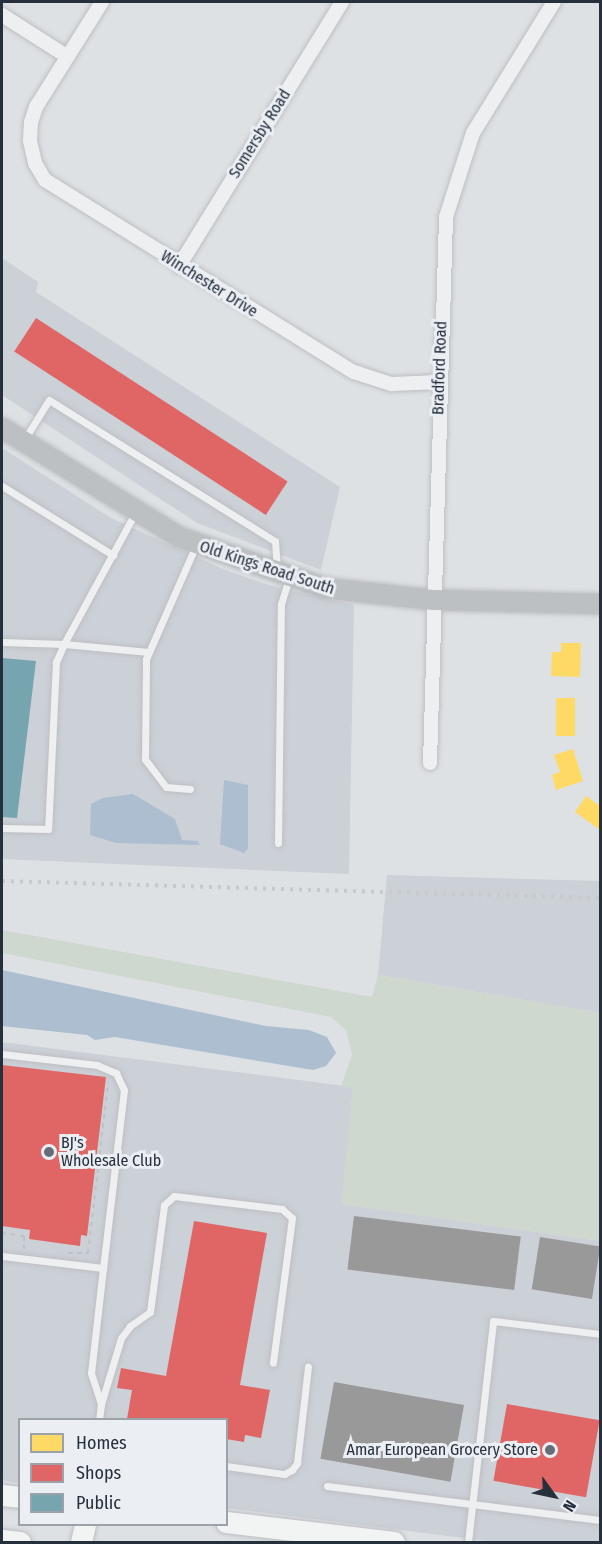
<!DOCTYPE html>
<style>
body{margin:0}
#map{position:relative;width:602px;height:1544px;overflow:hidden;background:#dee1e4;font-family:"Fira Sans Condensed",sans-serif}
div>[style]{position:absolute}
[style*='--x']{left:calc(var(--x)*1px);top:calc(var(--y)*1px);width:calc(var(--w)*1px);rotate:calc(var(--a)*1deg)}
.built>*{inset:0;background:#ccd0d7}
.green>*{inset:0;background:#cfd8cf}
.water>*{inset:0;background:#acbecf}
.homes>*{inset:0;background:#ffd966;transform-origin:0 0}
.shops>*{inset:0;background:#e06666;transform-origin:0 0}
.public>*{inset:0;background:#76a5af}
.industry>*{inset:0;background:#999;transform-origin:0 0}
.path>*{height:2px;margin-top:-1px;transform-origin:0;background:repeating-linear-gradient(90deg,#bfc2c5 0 4.5px,transparent 0 9px)}
.roads{filter:drop-shadow(0 0 2px #bdbfc2) drop-shadow(0 0 2px #bdbfc2)}
.lane>*{height:7px;margin:-3.5px;padding:0 3.5px;transform-origin:3.5px;border-radius:3.5px;background:#edeff0}
.street>*{height:14px;margin:-7px;padding:0 7px;transform-origin:7px;border-radius:7px;background:#edeff0}
.secondary>*{height:20px;margin:-10px;padding:0 10px;transform-origin:10px;border-radius:10px;background:#bcc0c3}
.primary>*{height:21px;margin:-10.5px;padding:0 10.5px;transform-origin:10.5px;border-radius:10.5px;background:#f2f4f4}
.rail>*{height:4px;margin-top:-2px;transform-origin:0;background:repeating-linear-gradient(90deg,#c7c9cb 0 3px,transparent 0 9px)}
.dots>*{width:16px;height:16px;translate:-50% -50%;box-sizing:border-box;border:3px solid #ebeff4;border-radius:50%}
span{translate:-50% -50%;white-space:nowrap;text-align:center;line-height:1.15;-webkit-text-stroke:6px #ebeff4;paint-order:stroke}
.street-label{font-size:16px;color:#262f3c}
.poi-label{font-size:16px;color:#262f3c}
.left{translate:0 -50%;text-align:left}
.right{translate:-100% -50%;text-align:right}
.frame{position:absolute;inset:0;border:3px solid #262f3c;pointer-events:none}
.legend{position:absolute;left:18px;top:1418px;width:210px;height:108px;box-sizing:border-box;background:#ebeff4;border:2px solid #9ca2aa;margin:0;padding:8px 10px;list-style:none;font-size:18px;color:#262f3c}
.legend li{display:flex;align-items:center;gap:12px;height:30px}
.legend b{width:30px;border:2px solid #9ca2aa}
.north{position:absolute;left:524px;top:1466px;width:60px;height:60px;-webkit-text-stroke:4px #ebeff4;paint-order:stroke;rotate:123deg;font-size:16px;font-weight:700;line-height:24px;text-align:center;color:#262f3c}
.north::after{content:'';display:block;margin:auto;width:21px;height:27px;background:#262f3c;clip-path:polygon(50% 0,100% 100%,50% 72%,0 100%)}
</style>
<div id="map">
<div class="built">
<div style="clip-path:polygon(2px 258px,38px 282px,36px 292px,340px 487px,321px 570px,197px 523px,2px 395px)"></div>
<div style="clip-path:polygon(2px 448px,111px 518px,223px 569px,268px 585px,354px 605px,349px 874px,2px 859px)"></div>
<div style="clip-path:polygon(387px 875px,600px 881px,600px 1013px,378px 975px)"></div>
<div style="clip-path:polygon(2px 1042px,353px 1087px,342px 1204px,600px 1241px,600px 1542px,495px 1542px,227px 1508px,226px 1420px,20px 1420px,19px 1483px,2px 1480px)"></div>
</div>
<div class="green">
<div style="clip-path:polygon(2px 930px,372px 997px,378px 975px,600px 1013px,600px 1241px,341px 1204px,353px 1088px,341px 1086px,352px 1055px,346px 1030px,331px 1017px,2px 953px)"></div>
</div>
<div class="water">
<div style="clip-path:polygon(224px 780px,248px 785px,248px 848px,244px 853px,220px 844px)"></div>
<div style="clip-path:polygon(133px 794px,175px 819px,182px 840px,198px 841px,200px 845px,116px 843px,90px 835px,91px 804px,103px 798px)"></div>
<div style="clip-path:polygon(2px 970px,266px 1026px,309px 1030px,327px 1037px,336px 1053px,326px 1066px,313px 1070px,115px 1037px,95px 1040px,87px 1035px,2px 1026px)"></div>
</div>
<div class="homes">
<div style="clip-path:polygon(561px 643px,581px 643px,580px 677px,551px 676px,552px 652px,561px 652px)"></div>
<div style="left:556px;top:698px;width:19px;height:38px"></div>
<div style="clip-path:polygon(573px 749px,583px 781px,556px 790px,552px 775px,560px 772px,554px 755px)"></div>
<div style="clip-path:polygon(586px 796px,600px 806px,600px 830px,575px 812px)"></div>
</div>
<div class="shops">
<div style="left:36px;top:318px;width:300px;height:40px;rotate:33deg"></div>
<div style="clip-path:polygon(2px 1065px,106px 1077px,87px 1236px,81px 1235px,80px 1246px,29px 1239px,30px 1230px,2px 1226px)"></div>
<div style="clip-path:polygon(194px 1221px,267px 1233px,240px 1385px,270px 1390px,261px 1438px,245px 1435px,244px 1442px,226px 1439px,226px 1420px,127px 1419px,132px 1390px,117px 1388px,121px 1368px,166px 1376px)"></div>
<div style="left:507px;top:1404px;width:94px;height:78px;rotate:10deg"></div>
</div>
<div class="public">
<div style="clip-path:polygon(2px 658px,36px 661px,17px 818px,2px 817px)"></div>
</div>
<div class="industry">
<div style="left:354px;top:1216px;width:168px;height:54px;rotate:7deg"></div>
<div style="left:540px;top:1237px;width:61px;height:53px;rotate:9deg"></div>
<div style="left:334px;top:1382px;width:132px;height:78px;rotate:10deg"></div>
</div>
<div class="path">
<div style="--x:2;--y:1233;--w:22;--a:8"></div>
<div style="--x:24;--y:1236;--w:13;--a:90"></div>
<div style="--x:68;--y:1253;--w:20;--a:0"></div>
<div style="--x:88;--y:1253;--w:172;--a:-83.3"></div>
</div>
<div class="roads">
<div class="lane">
<div style="--x:24;--y:440;--w:47;--a:-58"></div>
<div style="--x:49;--y:400;--w:266;--a:32"></div>
<div style="--x:275;--y:541;--w:26;--a:86"></div>
<div style="--x:2;--y:486;--w:131;--a:31.9"></div>
<div style="--x:135;--y:513;--w:149;--a:118.5"></div>
<div style="--x:64;--y:644;--w:85;--a:5.4"></div>
<div style="--x:2;--y:642;--w:62;--a:1.8"></div>
<div style="--x:64;--y:644;--w:20;--a:114"></div>
<div style="--x:56;--y:662;--w:167;--a:92.7"></div>
<div style="--x:48;--y:829;--w:46;--a:-178.8"></div>
<div style="--x:190;--y:789;--w:24;--a:-175"></div>
<div style="--x:166;--y:787;--w:35;--a:-127"></div>
<div style="--x:145;--y:759;--w:100;--a:-89.4"></div>
<div style="--x:146;--y:659;--w:124;--a:-66.3"></div>
<div style="--x:278;--y:843;--w:239;--a:-89.3"></div>
<div style="--x:281;--y:604;--w:28;--a:-73"></div>
<div style="--x:2;--y:1054;--w:96;--a:6.6"></div>
<div style="--x:97;--y:1065;--w:21;--a:23"></div>
<div style="--x:116;--y:1073;--w:19;--a:65"></div>
<div style="--x:124;--y:1090;--w:179;--a:96.7"></div>
<div style="--x:2;--y:1256;--w:102;--a:6.8"></div>
<div style="--x:103;--y:1268;--w:106;--a:96.5"></div>
<div style="--x:91;--y:1373;--w:33;--a:72"></div>
<div style="--x:101;--y:1404;--w:16;--a:97"></div>
<div style="--x:101;--y:1404;--w:69;--a:-73.1"></div>
<div style="--x:121;--y:1338;--w:15;--a:-53"></div>
<div style="--x:130;--y:1326;--w:24;--a:-35"></div>
<div style="--x:150;--y:1312;--w:108;--a:-82.5"></div>
<div style="--x:164;--y:1205;--w:13;--a:-42"></div>
<div style="--x:174;--y:1196;--w:109;--a:6.9"></div>
<div style="--x:282;--y:1209;--w:13;--a:42"></div>
<div style="--x:292;--y:1218;--w:146;--a:97.5"></div>
<div style="--x:226;--y:1466;--w:59;--a:7.9"></div>
<div style="--x:284;--y:1474;--w:9;--a:-27"></div>
<div style="--x:292;--y:1470;--w:9;--a:-54"></div>
<div style="--x:297;--y:1463;--w:97;--a:-83.5"></div>
<div style="--x:327;--y:1486;--w:275;--a:7.1"></div>
<div style="--x:468;--y:1542;--w:222;--a:-83.5"></div>
<div style="--x:493;--y:1321;--w:108;--a:6.9"></div>
</div>
<div class="street">
<div style="--x:102;--y:2;--w:124;--a:122.2"></div>
<div style="--x:36;--y:107;--w:16;--a:108"></div>
<div style="--x:31;--y:122;--w:19;--a:93"></div>
<div style="--x:30;--y:141;--w:23;--a:77"></div>
<div style="--x:35;--y:163;--w:20;--a:60"></div>
<div style="--x:45;--y:180;--w:364;--a:31.9"></div>
<div style="--x:354;--y:372;--w:40;--a:18"></div>
<div style="--x:392;--y:384;--w:47;--a:-2.4"></div>
<div style="--x:2;--y:15;--w:78;--a:32.5"></div>
<div style="--x:179;--y:266;--w:310;--a:-58.3"></div>
<div style="--x:430;--y:763;--w:546;--a:-88.32"></div>
<div style="--x:446;--y:217;--w:88;--a:-72.2"></div>
<div style="--x:473;--y:133;--w:154;--a:-58.3"></div>
</div>
<div class="secondary">
<div style="--x:2;--y:428;--w:208;--a:31.6"></div>
<div style="--x:179;--y:537;--w:155;--a:19.3"></div>
<div style="--x:325;--y:588;--w:110;--a:6.3"></div>
<div style="--x:434;--y:600;--w:166;--a:1.4"></div>
</div>
<div class="primary">
<div style="--x:2;--y:1495;--w:18;--a:6"></div>
<div style="--x:226;--y:1522;--w:169;--a:6.8"></div>
<div style="--x:2;--y:1540;--w:18;--a:6"></div>
<div style="--x:81;--y:1542;--w:18;--a:-77"></div>
</div>
</div>
<div class="rail">
<div style="--x:2;--y:881;--w:598;--a:1.63"></div>
</div>
<div class="dots">
<div style="left:49px;top:1152px;background:#666d77"></div>
<div style="left:550px;top:1450px;background:#666d77"></div>
</div>
<div class="street-label">
<span style="left:260px;top:134px;rotate:-58deg">Somersby Road</span>
<span style="left:209px;top:284px;rotate:32deg">Winchester Drive</span>
<span style="left:440px;top:368px;rotate:-88deg">Bradford Road</span>
<span style="left:267px;top:568px;rotate:18deg">Old Kings Road South</span>
</div>
<div class="poi-label">
<span class="left" style="left:61px;top:1152px">BJ's<br>Wholesale Club</span>
<span class="right" style="left:538px;top:1450px">Amar European Grocery Store</span>
</div>
<div class="frame"></div>
<ul class="legend">
<li><b style="height:16px;background:#ffd966"></b>Homes</li>
<li><b style="height:16px;background:#e06666"></b>Shops</li>
<li><b style="height:16px;background:#76a5af"></b>Public</li>
</ul>
<div class="north">N</div>
</div>
